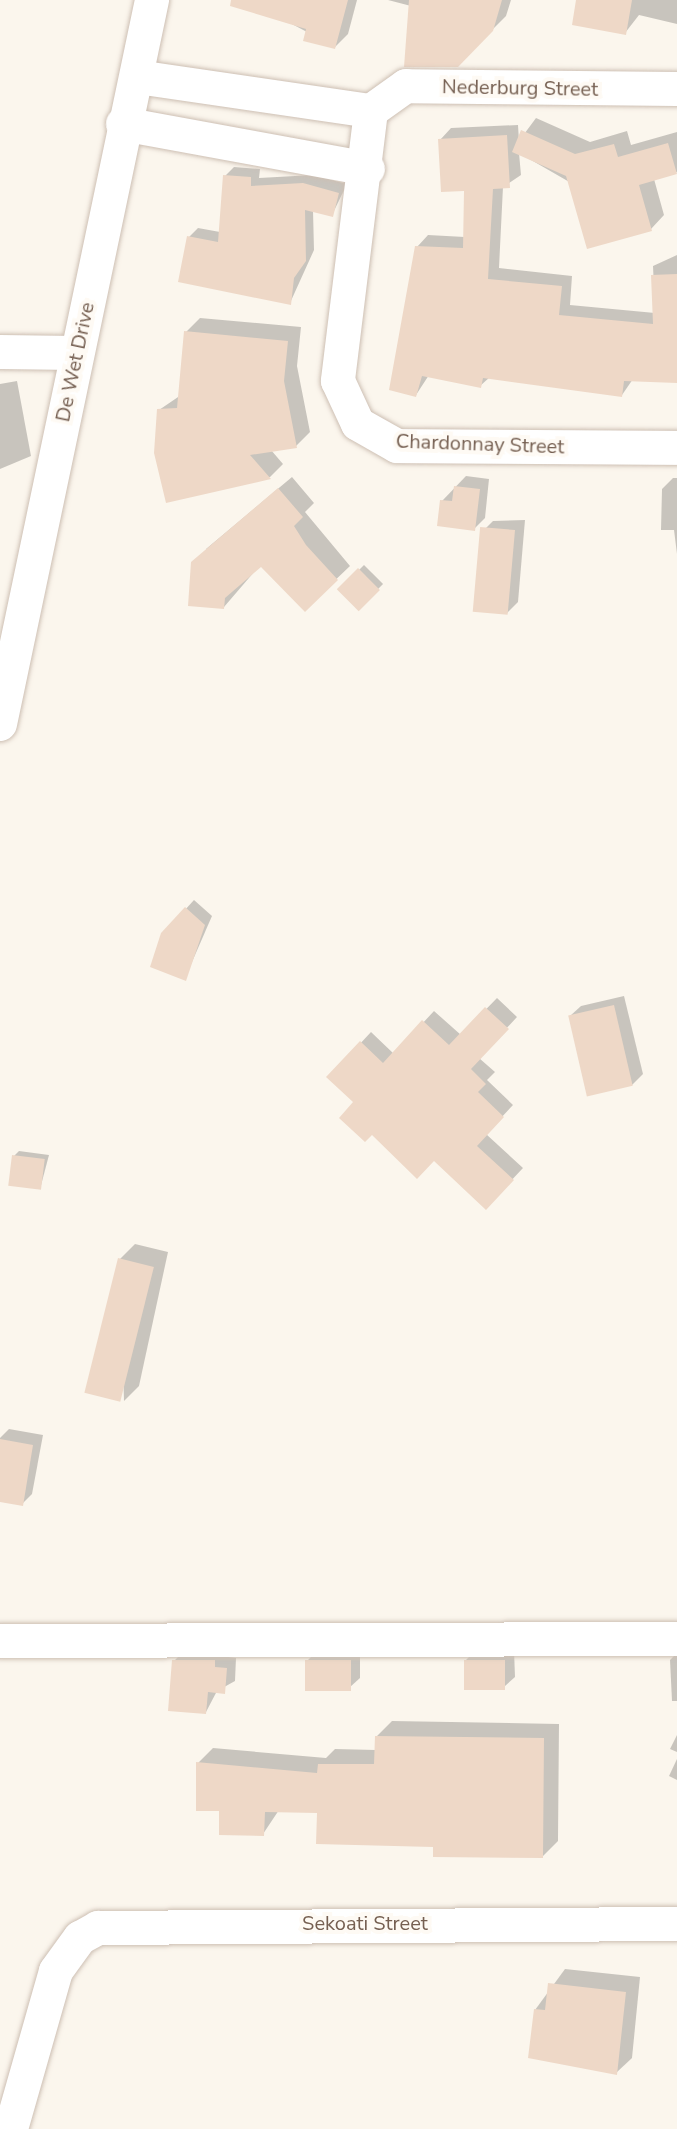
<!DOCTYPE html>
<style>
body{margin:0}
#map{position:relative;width:677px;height:2129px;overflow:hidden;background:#fbf6ed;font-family:"Nunito Sans",sans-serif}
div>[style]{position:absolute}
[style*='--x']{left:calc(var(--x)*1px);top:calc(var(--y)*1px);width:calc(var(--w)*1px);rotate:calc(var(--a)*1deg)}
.shadow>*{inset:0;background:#0003;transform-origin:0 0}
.building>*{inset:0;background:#eed8c7;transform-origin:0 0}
.roads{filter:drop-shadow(0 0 2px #cdbfb3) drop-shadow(0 0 2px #cdbfb3)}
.minor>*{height:34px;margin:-17px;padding:0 17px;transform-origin:17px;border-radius:17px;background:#fff}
span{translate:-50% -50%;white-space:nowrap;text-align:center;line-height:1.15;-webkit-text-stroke:8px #fefaf4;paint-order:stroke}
.street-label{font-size:20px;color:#755f51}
</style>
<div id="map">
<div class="shadow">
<div style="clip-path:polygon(247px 0,357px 0,348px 34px,335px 47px)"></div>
<div style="clip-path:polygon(388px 0,511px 0,506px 16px,457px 65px,411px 6px)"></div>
<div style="clip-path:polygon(578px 0,677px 0,677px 24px,639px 15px,625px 33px)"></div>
<div style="clip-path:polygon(536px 118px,590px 142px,627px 131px,631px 145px,677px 132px,677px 172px,654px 179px,664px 215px,651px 229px,519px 153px,521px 175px,503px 187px,499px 268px,572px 276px,570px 305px,655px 313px,653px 266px,677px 255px,677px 378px,633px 379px,622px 395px,490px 377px,480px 386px,429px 375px,416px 395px,417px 247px,428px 235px,465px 237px,466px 189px,440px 140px,451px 128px,518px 125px,519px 141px)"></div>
<div style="clip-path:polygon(234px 167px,260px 169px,259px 178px,313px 175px,347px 184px,332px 215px,313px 210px,314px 250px,290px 303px,189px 237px,198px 228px,220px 232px,225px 176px)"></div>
<div style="clip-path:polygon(200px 318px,301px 327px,297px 366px,310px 432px,296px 446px,271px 450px,283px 464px,270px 477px,167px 501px,159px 410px,181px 395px,186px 332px)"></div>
<div style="clip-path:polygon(17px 381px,31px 456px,0 469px,0 384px)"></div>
<div style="clip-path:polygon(466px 476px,489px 479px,485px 518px,474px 529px,442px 501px)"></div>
<div style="clip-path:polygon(292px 477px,314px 503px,305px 512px,350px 566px,305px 609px,261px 564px,224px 607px,206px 549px)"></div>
<div style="clip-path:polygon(673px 478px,677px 478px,677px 554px,674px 530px,661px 530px,662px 489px)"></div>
<div style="clip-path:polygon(525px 520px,518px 602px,507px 613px,482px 532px,493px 521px)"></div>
<div style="left:364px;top:565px;width:27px;height:35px;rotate:45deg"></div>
<div style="clip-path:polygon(194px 900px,212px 916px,185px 978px,163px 934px)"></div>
<div style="clip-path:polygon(624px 996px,643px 1074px,632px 1085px,570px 1016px,581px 1006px)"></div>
<div style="clip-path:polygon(497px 998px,517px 1017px,479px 1058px,495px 1072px,487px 1080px,513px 1105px,486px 1134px,523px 1168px,496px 1197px,329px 1077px,371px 1032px,394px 1054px,434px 1011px,461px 1035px)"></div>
<div style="clip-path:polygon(19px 1151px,49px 1155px,40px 1189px,14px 1156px)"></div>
<div style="clip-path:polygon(135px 1244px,168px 1252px,139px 1386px,124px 1401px,120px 1259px)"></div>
<div style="clip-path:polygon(9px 1429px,43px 1435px,32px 1494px,22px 1504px,0 1500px,0 1438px)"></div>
<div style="clip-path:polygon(318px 1650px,360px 1650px,360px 1678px,349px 1688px,307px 1661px)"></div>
<div style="clip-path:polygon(476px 1650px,514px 1650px,515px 1677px,504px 1687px,466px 1660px)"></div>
<div style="clip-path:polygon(184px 1651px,236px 1658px,235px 1681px,217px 1691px,206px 1712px,174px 1661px)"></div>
<div style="clip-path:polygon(677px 1653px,677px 1701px,672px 1701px,670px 1660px)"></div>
<div style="clip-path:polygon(392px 1721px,559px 1724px,558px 1841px,543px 1856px,435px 1845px,319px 1811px,279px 1810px,263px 1834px,221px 1809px,198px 1763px,213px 1748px,326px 1758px,335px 1749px,376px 1750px,377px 1736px)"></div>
<div style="clip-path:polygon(677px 1735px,677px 1752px,670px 1749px)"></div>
<div style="clip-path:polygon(677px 1759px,677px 1780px,669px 1776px)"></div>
<div style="clip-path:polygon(565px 1969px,640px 1977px,632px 2058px,616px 2073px,535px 2010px)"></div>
</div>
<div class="building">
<div style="clip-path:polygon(231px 0,348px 0,335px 49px,303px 41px,306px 29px,230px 6px)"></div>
<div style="clip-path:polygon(409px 0,502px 0,493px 31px,458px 67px,404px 67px)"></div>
<div style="clip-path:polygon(576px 0,632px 0,626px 35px,572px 25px)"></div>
<div style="clip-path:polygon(521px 130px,575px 154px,614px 144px,618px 157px,668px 143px,677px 174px,639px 185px,652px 231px,587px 249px,566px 176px,512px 152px)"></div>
<div style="clip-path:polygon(507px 135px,510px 188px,493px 189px,488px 279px,562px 286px,559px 315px,653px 324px,651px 275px,677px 274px,677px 383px,624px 381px,622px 397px,483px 378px,481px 388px,422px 376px,416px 397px,389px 390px,415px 246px,463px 248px,464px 191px,441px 192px,438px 139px)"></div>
<div style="clip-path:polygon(223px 175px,251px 177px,251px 186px,303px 183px,339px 193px,333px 217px,305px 210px,306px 261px,294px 278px,291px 305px,178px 282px,187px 236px,218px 242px)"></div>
<div style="clip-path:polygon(184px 331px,288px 341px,284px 381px,297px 448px,250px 455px,271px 479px,166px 503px,154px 453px,157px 409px,177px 408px)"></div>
<div style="clip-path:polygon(454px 486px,480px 489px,475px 531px,437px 526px,440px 500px,452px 501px)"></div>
<div style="clip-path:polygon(278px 488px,303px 517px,294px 526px,306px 545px,338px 580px,305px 612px,261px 567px,225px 598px,224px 609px,188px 606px,191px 562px)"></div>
<div style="left:515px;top:530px;width:85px;height:35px;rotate:95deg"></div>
<div style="left:358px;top:568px;width:31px;height:30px;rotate:45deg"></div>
<div style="clip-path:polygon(185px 907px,205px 925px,186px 981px,150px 967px,161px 933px)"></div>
<div style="left:614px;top:1005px;width:83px;height:47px;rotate:77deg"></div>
<div style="clip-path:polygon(485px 1007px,509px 1029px,471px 1069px,486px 1084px,478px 1092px,504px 1117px,477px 1146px,514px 1180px,486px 1210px,434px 1161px,417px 1179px,372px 1135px,365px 1142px,339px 1118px,353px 1102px,326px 1077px,360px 1041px,383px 1063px,422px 1020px,449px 1045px)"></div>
<div style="left:12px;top:1155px;width:33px;height:31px;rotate:7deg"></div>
<div style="left:118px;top:1258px;width:37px;height:139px;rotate:14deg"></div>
<div style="clip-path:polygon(0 1439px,33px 1445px,23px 1506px,0 1502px)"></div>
<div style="clip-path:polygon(172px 1660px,215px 1660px,215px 1667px,227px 1668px,225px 1694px,208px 1692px,206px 1714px,168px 1711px)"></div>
<div style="left:305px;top:1660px;width:46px;height:31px"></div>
<div style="left:464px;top:1660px;width:41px;height:30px"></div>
<div style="clip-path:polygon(375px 1736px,544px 1738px,543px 1858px,433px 1857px,433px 1847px,316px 1844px,317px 1813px,265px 1812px,264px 1836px,219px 1835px,219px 1811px,196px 1811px,196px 1762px,317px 1773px,318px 1764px,374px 1764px)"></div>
<div style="clip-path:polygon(548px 1983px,626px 1992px,617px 2075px,528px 2058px,534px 2009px,545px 2010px)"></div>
</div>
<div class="roads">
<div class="minor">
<div style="--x:137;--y:77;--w:236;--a:8.3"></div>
<div style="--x:677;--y:89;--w:271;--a:-179.4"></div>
<div style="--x:406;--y:86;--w:43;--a:144.5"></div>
<div style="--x:371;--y:111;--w:272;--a:97"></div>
<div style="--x:338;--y:381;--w:47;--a:65.1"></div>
<div style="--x:358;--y:424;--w:45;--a:29.4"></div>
<div style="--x:397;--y:446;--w:280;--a:0.4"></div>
<div style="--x:123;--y:124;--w:249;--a:10.4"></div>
<div style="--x:0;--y:352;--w:76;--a:0.8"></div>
<div style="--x:0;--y:724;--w:740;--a:-78.14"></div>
<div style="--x:0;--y:1641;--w:677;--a:-0.17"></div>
<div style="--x:11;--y:2129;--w:164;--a:-74.1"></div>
<div style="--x:56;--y:1971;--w:41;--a:-54"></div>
<div style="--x:80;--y:1938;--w:21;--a:-29"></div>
<div style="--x:98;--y:1928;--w:579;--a:-0.4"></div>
</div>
</div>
<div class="street-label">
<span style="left:520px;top:88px;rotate:1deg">Nederburg Street</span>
<span style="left:75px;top:362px;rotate:-78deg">De Wet Drive</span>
<span style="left:480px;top:444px;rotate:2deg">Chardonnay Street</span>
<span style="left:365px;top:1923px">Sekoati Street</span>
</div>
</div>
